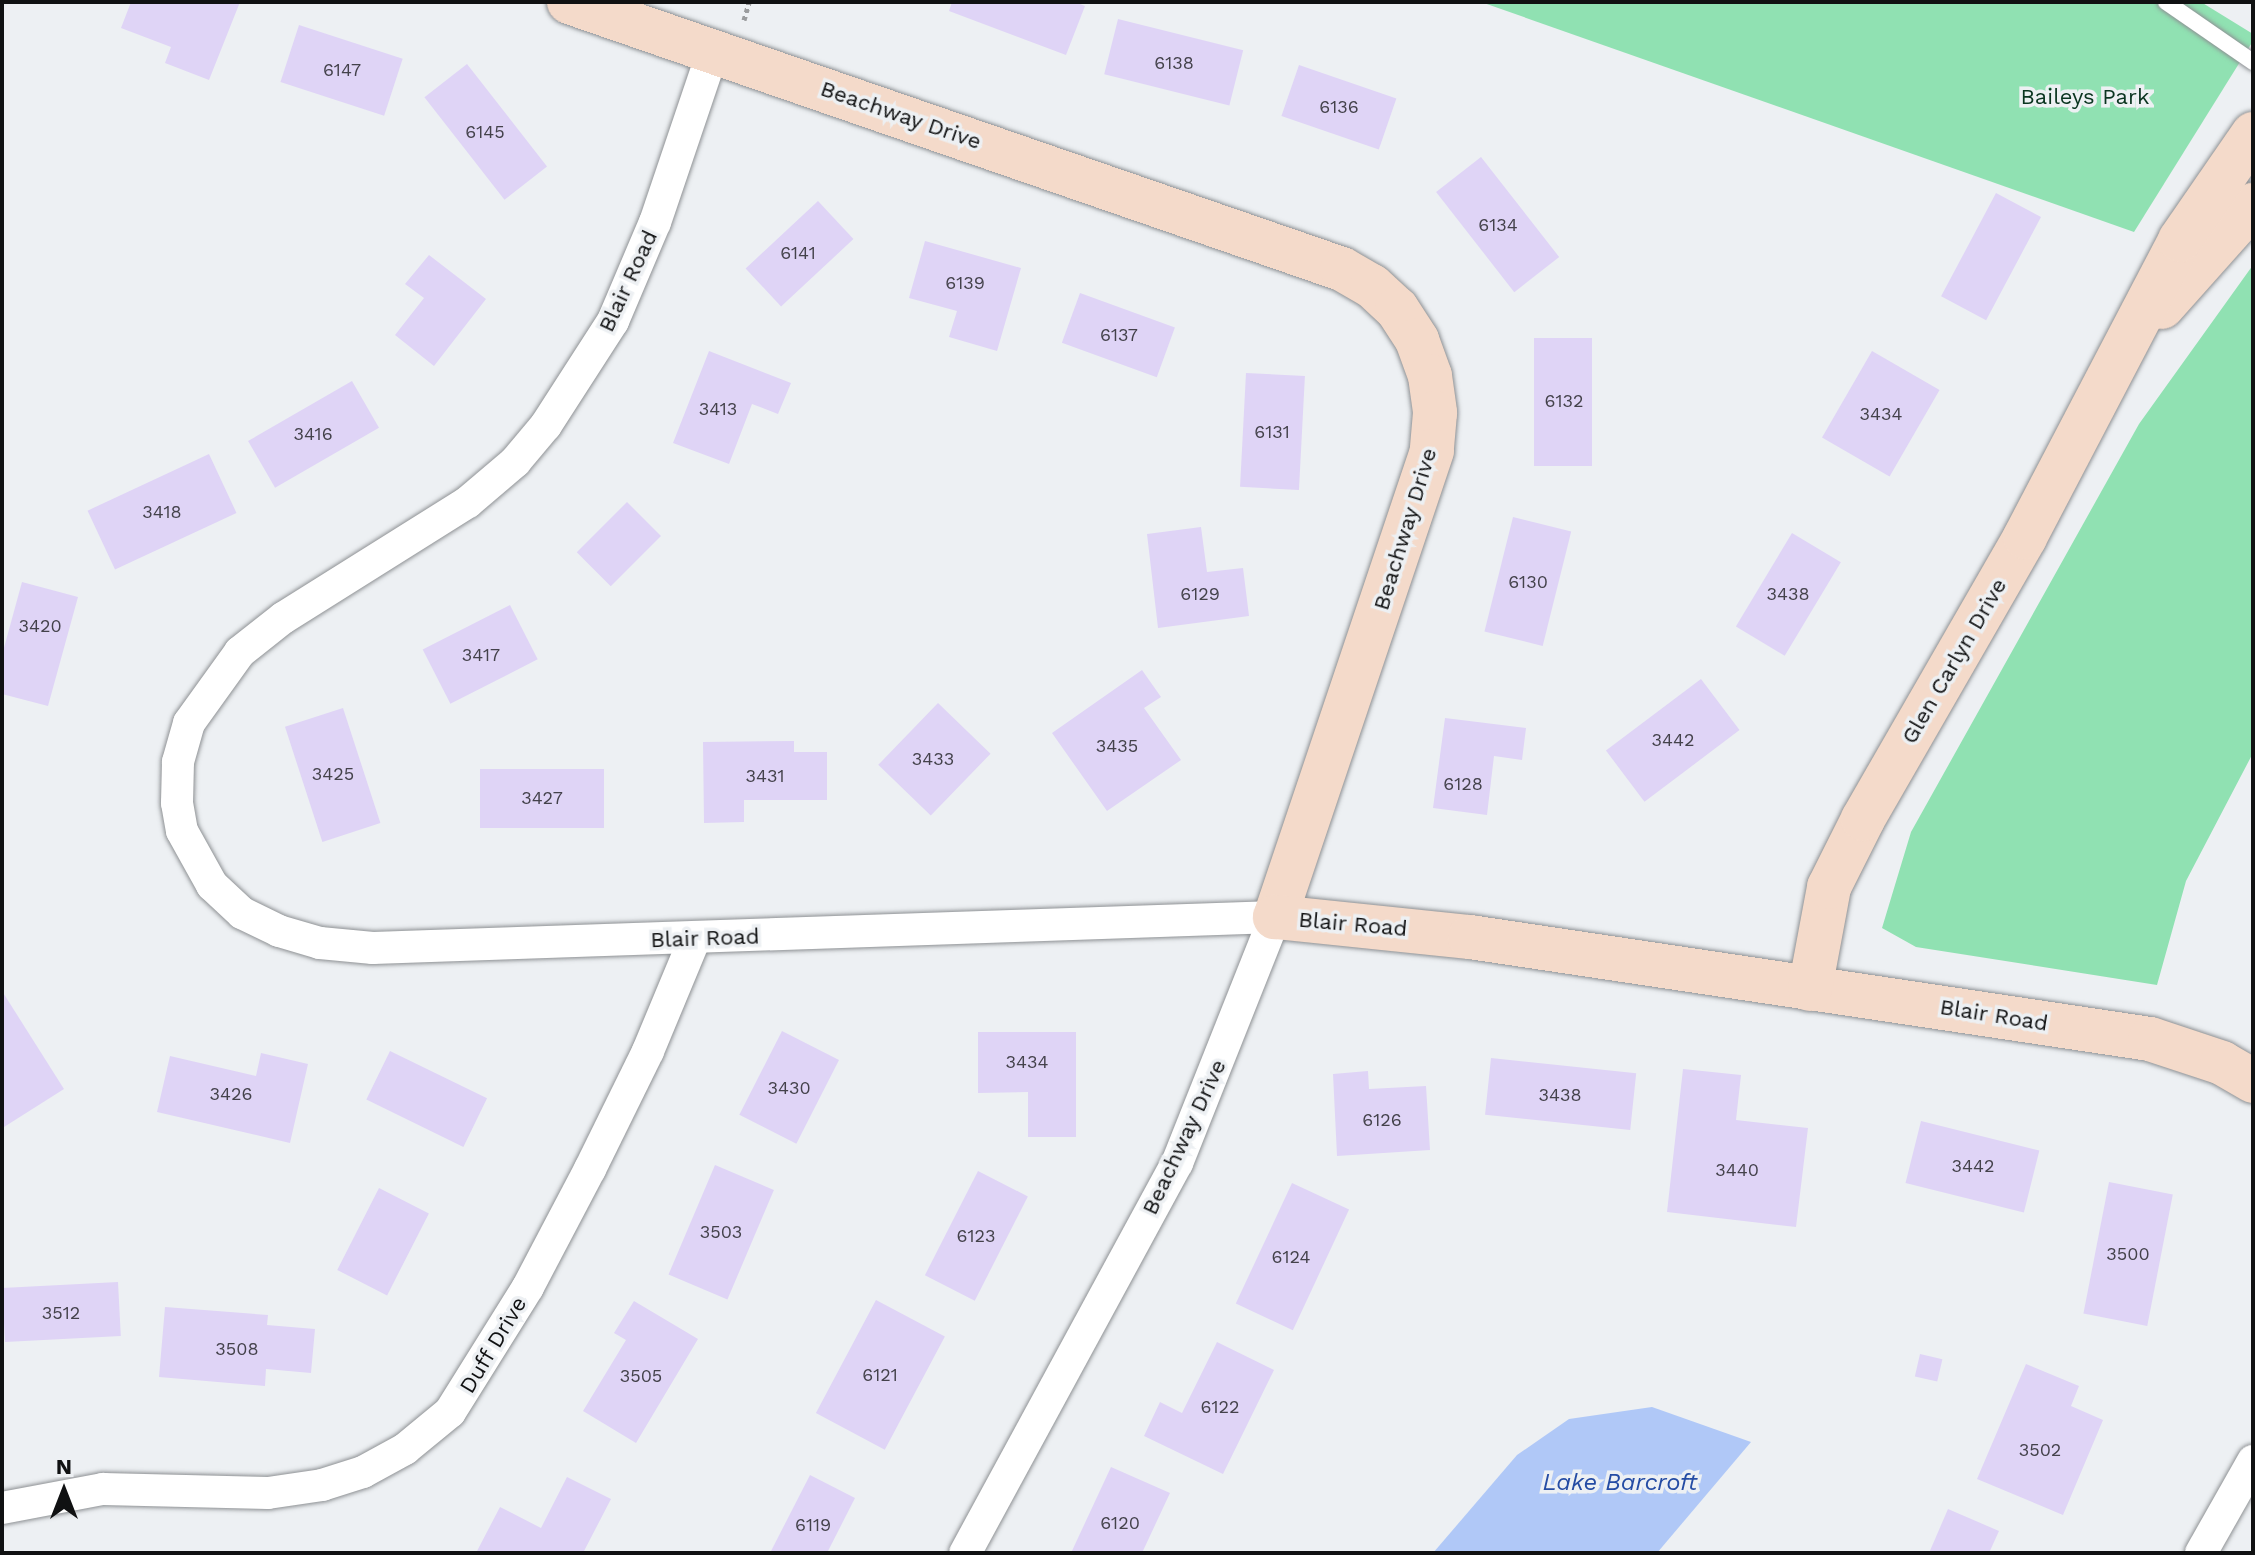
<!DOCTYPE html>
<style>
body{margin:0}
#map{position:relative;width:2255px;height:1555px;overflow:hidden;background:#edf0f3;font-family:"Work Sans",sans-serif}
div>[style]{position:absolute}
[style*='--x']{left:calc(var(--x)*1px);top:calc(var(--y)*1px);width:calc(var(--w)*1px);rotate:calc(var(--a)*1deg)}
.green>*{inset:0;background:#90e1b2}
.water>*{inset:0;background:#b0c8f7}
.building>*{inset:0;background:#dfd4f6;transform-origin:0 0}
.path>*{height:5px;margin-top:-2.5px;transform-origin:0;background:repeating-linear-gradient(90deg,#9a9c9e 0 4px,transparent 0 8px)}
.roads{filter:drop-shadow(0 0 2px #8e9194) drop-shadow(0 0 2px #8e9194)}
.lane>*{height:16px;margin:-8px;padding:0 8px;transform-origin:8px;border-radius:8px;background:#fff}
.street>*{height:32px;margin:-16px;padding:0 16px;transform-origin:16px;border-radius:16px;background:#fff}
.secondary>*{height:44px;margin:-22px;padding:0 22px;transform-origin:22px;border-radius:22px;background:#f4daca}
span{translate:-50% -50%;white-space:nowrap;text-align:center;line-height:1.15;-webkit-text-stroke:7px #edf0f3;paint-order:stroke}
.number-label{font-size:18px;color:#44424b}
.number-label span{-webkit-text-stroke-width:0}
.park-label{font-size:22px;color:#0a3520}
.street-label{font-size:22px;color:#101112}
.water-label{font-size:24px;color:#254ca4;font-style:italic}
.frame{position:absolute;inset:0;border:4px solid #101112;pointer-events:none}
.north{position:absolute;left:24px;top:1451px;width:80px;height:80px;-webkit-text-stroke:6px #edf0f3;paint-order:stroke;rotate:0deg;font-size:22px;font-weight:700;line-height:32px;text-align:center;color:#101112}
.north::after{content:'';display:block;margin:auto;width:28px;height:36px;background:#101112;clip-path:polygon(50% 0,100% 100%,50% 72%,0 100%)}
</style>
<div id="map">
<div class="green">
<div style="clip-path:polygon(1481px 2px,2201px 2px,2253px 34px,2253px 41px,2134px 232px)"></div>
<div style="clip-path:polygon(2253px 265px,2253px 753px,2186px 881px,2157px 985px,1916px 947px,1882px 928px,1911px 832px,2139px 424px)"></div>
</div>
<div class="water">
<div style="clip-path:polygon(1652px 1407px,1751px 1442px,1657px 1553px,1433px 1553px,1517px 1455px,1569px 1419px)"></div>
</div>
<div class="building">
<div style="clip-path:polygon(131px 2px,240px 2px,209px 80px,165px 63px,171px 47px,121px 28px)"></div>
<div style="clip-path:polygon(952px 2px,1075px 2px,1085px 6px,1066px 55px,949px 11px)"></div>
<div style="left:1118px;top:19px;width:129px;height:57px;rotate:14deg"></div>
<div style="left:299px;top:25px;width:109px;height:60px;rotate:18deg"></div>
<div style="left:467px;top:64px;width:130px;height:54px;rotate:52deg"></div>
<div style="left:1299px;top:65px;width:103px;height:54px;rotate:19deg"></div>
<div style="left:1481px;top:157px;width:127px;height:57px;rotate:52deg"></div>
<div style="left:1996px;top:193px;width:51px;height:117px;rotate:28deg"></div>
<div style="left:818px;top:201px;width:52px;height:99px;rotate:47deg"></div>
<div style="clip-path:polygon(925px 241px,1021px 268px,997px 351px,949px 337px,957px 311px,909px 298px)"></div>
<div style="clip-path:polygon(429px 255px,486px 299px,434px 366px,395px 335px,424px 298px,405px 284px)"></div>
<div style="left:1080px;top:293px;width:101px;height:53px;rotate:20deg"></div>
<div style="left:1534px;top:338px;width:58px;height:128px"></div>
<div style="clip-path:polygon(709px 351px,791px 383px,778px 414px,752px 404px,729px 464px,673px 443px)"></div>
<div style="left:1872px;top:351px;width:78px;height:100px;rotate:30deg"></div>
<div style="left:1246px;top:373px;width:59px;height:114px;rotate:3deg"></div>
<div style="left:352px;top:381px;width:54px;height:120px;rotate:60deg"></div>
<div style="left:209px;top:454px;width:65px;height:134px;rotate:65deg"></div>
<div style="left:627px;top:502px;width:48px;height:71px;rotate:45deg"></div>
<div style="left:1513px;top:517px;width:60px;height:118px;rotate:14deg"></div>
<div style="clip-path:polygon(1201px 527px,1207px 572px,1243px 568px,1249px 616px,1158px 628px,1147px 534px)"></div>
<div style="left:1792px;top:533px;width:57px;height:109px;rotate:31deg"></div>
<div style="clip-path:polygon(22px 582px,78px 597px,48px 706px,2px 694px,2px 655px)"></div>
<div style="left:510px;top:605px;width:61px;height:98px;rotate:63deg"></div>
<div style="clip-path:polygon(1142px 670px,1161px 697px,1144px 708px,1181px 760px,1107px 811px,1052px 733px)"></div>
<div style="left:1701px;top:679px;width:64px;height:119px;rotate:53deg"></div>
<div style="left:938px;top:703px;width:73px;height:86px;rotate:44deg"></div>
<div style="left:343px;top:708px;width:121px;height:61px;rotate:72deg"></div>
<div style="clip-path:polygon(1445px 718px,1526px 728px,1522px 760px,1494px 756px,1487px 815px,1433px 808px)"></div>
<div style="clip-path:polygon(794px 741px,794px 752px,827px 752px,827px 800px,744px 800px,744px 822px,704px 823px,703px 742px)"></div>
<div style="left:480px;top:769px;width:124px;height:59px"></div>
<div style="clip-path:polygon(2px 991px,64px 1089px,4px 1127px,2px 1124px)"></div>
<div style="left:782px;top:1031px;width:64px;height:94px;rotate:27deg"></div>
<div style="clip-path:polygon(978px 1032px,1076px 1032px,1076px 1137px,1028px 1137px,1028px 1092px,978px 1093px)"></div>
<div style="left:390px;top:1051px;width:108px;height:54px;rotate:26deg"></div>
<div style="clip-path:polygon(261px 1053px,308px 1064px,290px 1143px,157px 1112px,170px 1056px,256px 1076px)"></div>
<div style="left:1491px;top:1058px;width:146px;height:57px;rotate:6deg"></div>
<div style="clip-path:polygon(1683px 1069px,1741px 1075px,1736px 1120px,1808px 1128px,1796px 1227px,1667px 1212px)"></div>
<div style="clip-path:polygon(1368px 1071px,1369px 1089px,1426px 1086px,1430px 1150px,1337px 1156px,1333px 1074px)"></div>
<div style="left:1921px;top:1121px;width:122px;height:64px;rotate:14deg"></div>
<div style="left:715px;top:1165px;width:64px;height:119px;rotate:23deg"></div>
<div style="left:978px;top:1171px;width:56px;height:117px;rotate:27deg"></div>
<div style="left:2109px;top:1182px;width:65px;height:134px;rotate:11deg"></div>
<div style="left:1292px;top:1183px;width:63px;height:133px;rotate:25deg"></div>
<div style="left:379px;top:1188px;width:56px;height:92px;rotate:27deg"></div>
<div style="left:118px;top:1282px;width:54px;height:116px;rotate:87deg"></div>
<div style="left:876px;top:1300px;width:78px;height:128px;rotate:28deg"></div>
<div style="clip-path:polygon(634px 1301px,698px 1339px,636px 1443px,583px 1411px,626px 1340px,614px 1333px)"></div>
<div style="clip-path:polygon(165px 1307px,268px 1315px,267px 1325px,315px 1329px,311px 1373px,266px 1369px,265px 1386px,159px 1377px)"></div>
<div style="clip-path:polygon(1217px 1342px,1274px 1370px,1223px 1474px,1144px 1436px,1160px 1402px,1182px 1413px)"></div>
<div style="left:1920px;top:1354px;width:23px;height:23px;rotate:13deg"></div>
<div style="clip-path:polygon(2026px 1364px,2079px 1386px,2071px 1406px,2103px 1420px,2063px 1515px,1977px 1479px)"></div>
<div style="clip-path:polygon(1111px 1467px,1170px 1493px,1142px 1553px,1071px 1553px)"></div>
<div style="clip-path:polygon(810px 1475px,855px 1498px,827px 1553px,770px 1553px)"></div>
<div style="clip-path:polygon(567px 1477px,611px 1499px,583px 1553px,476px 1553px,500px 1507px,541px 1528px)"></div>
<div style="clip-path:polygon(1948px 1509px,1999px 1531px,1989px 1553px,1929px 1553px)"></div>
</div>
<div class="path">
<div style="--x:744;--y:20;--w:19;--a:-74"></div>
</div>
<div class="roads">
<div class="lane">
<div style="--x:2166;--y:2;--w:106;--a:34.6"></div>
</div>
<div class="street">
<div style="--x:713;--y:51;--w:181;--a:108.7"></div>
<div style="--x:655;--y:222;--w:108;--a:113"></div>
<div style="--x:613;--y:321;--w:124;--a:122.8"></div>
<div style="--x:546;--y:425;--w:48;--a:130"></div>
<div style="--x:515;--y:462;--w:62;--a:139.6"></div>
<div style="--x:468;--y:502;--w:218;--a:147.9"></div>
<div style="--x:283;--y:618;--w:55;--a:141.7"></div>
<div style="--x:240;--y:652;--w:87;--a:125.7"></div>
<div style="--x:189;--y:723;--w:41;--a:105.8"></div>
<div style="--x:178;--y:762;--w:41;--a:91.4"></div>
<div style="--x:177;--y:803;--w:28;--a:80"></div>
<div style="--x:182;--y:831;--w:62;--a:60.9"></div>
<div style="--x:212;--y:885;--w:41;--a:43"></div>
<div style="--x:242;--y:913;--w:41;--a:25.9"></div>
<div style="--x:279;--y:931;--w:43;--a:16.3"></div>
<div style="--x:320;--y:943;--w:53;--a:5.4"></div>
<div style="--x:373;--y:948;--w:903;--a:-1.97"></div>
<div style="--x:1275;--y:917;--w:265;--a:111.7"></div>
<div style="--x:1177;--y:1163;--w:444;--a:118.5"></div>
<div style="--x:2;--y:1508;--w:103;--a:-10.7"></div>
<div style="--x:103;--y:1489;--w:165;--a:1.4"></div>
<div style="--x:268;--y:1493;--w:55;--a:-8.4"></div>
<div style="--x:322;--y:1485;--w:43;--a:-17.6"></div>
<div style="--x:363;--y:1472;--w:48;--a:-28.7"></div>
<div style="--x:405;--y:1449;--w:58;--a:-39.4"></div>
<div style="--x:450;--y:1412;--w:147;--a:-58"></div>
<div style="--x:528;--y:1287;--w:133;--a:-62.3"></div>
<div style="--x:590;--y:1169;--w:131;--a:-63.8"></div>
<div style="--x:648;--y:1051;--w:122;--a:-67.4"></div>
<div style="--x:2201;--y:1553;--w:106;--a:-60.5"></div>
</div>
<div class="secondary">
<div style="--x:569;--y:2;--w:818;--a:19.06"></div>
<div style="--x:1342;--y:269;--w:34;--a:30"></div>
<div style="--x:1372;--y:286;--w:34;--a:43"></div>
<div style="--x:1397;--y:309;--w:37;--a:57"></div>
<div style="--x:1417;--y:340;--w:38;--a:70"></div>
<div style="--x:1430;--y:376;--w:37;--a:82"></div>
<div style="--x:1435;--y:413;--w:38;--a:95"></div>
<div style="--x:1432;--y:451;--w:492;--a:108.6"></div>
<div style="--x:1275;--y:917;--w:196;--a:5.9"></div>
<div style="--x:1470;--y:937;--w:688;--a:8.53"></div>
<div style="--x:2150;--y:1039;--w:76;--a:18.4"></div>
<div style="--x:2222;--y:1063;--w:36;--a:30"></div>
<div style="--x:2162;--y:307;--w:137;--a:-48.3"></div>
<div style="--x:1810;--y:989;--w:104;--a:-79.4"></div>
<div style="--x:1829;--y:887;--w:76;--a:-63.4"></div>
<div style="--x:1863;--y:819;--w:325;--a:-60.1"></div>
<div style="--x:2025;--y:537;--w:335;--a:-62.4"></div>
<div style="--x:2180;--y:240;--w:129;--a:-55.4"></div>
</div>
</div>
<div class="number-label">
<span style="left:1174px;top:63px">6138</span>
<span style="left:342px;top:70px">6147</span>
<span style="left:1339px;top:107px">6136</span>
<span style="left:485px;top:132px">6145</span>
<span style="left:1498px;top:225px">6134</span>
<span style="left:798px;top:253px">6141</span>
<span style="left:965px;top:283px">6139</span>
<span style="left:1119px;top:335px">6137</span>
<span style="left:1564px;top:401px">6132</span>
<span style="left:718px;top:409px">3413</span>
<span style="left:1881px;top:414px">3434</span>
<span style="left:1272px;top:432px">6131</span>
<span style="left:313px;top:434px">3416</span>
<span style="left:162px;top:512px">3418</span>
<span style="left:1528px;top:582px">6130</span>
<span style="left:1200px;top:594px">6129</span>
<span style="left:1788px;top:594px">3438</span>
<span style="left:40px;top:626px">3420</span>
<span style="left:481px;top:655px">3417</span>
<span style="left:1673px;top:740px">3442</span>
<span style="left:1117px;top:746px">3435</span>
<span style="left:933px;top:759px">3433</span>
<span style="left:333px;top:774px">3425</span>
<span style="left:765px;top:776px">3431</span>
<span style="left:1463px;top:784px">6128</span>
<span style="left:542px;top:798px">3427</span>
<span style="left:1027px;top:1062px">3434</span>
<span style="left:789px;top:1088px">3430</span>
<span style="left:231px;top:1094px">3426</span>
<span style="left:1560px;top:1095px">3438</span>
<span style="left:1382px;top:1120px">6126</span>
<span style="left:1973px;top:1166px">3442</span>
<span style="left:1737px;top:1170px">3440</span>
<span style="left:721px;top:1232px">3503</span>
<span style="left:976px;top:1236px">6123</span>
<span style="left:2128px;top:1254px">3500</span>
<span style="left:1291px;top:1257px">6124</span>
<span style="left:61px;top:1313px">3512</span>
<span style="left:237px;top:1349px">3508</span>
<span style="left:880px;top:1375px">6121</span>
<span style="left:641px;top:1376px">3505</span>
<span style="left:1220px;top:1407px">6122</span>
<span style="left:2040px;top:1450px">3502</span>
<span style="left:1120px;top:1523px">6120</span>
<span style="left:813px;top:1525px">6119</span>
</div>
<div class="park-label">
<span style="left:2085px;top:97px">Baileys Park</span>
</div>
<div class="street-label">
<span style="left:901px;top:115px;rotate:19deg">Beachway Drive</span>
<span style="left:628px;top:281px;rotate:-65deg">Blair Road</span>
<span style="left:1405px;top:529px;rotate:-73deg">Beachway Drive</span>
<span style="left:1954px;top:661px;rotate:-60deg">Glen Carlyn Drive</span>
<span style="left:1353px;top:924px;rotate:5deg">Blair Road</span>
<span style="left:705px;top:938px;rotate:-2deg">Blair Road</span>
<span style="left:1994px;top:1015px;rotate:9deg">Blair Road</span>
<span style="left:1184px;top:1137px;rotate:-65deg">Beachway Drive</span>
<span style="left:493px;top:1345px;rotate:-59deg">Duff Drive</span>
</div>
<div class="water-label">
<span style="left:1620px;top:1483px">Lake Barcroft</span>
</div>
<div class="frame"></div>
<div class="north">N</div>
</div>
